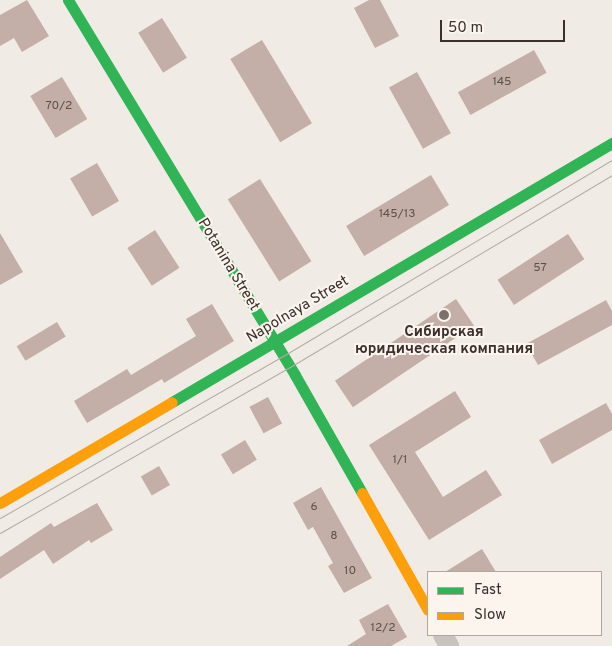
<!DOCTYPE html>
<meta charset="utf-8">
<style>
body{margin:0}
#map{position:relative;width:612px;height:646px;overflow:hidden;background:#f0ebe5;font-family:Overpass,sans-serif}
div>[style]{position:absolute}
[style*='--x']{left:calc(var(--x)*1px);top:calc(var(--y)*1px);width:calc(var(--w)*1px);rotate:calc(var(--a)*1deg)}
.building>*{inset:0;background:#c3afa7;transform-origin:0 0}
.street>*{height:20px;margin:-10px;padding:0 10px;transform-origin:10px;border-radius:10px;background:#c9c3be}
.fast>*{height:11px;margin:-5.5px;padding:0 5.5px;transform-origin:5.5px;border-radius:5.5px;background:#30b455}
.slow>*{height:11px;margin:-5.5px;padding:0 5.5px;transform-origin:5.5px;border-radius:5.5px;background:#ff9f0a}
.tram>*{height:1px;margin:-0.5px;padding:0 0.5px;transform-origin:0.5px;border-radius:0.5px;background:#b1aca8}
.dots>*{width:14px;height:14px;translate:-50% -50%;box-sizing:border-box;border:2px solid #fbf5ee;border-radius:50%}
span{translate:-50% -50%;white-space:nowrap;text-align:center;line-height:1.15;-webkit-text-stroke:4px #fbf5ee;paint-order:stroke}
.number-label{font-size:12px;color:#5d504a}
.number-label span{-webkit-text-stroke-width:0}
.street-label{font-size:15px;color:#3b302b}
.poi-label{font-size:15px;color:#3b302b;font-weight:700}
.legend{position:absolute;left:427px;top:571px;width:175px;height:65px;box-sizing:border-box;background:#fbf5ee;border:1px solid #aea6a0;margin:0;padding:6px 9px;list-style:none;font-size:15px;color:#3b302b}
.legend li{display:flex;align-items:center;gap:10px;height:25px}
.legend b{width:25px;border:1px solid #aea6a0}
.scale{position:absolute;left:440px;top:20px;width:125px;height:22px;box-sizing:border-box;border:2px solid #3b302b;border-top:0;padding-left:6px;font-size:15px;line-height:18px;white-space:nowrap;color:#3b302b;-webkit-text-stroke:4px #fbf5ee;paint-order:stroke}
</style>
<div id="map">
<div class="building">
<div style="clip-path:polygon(27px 0,49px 36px,22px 52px,14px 38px,0 46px,0 15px)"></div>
<div style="clip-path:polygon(369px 0,380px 0,399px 36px,375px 48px,354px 8px)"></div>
<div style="left:162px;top:18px;width:47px;height:28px;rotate:58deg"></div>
<div style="left:262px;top:40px;width:97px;height:37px;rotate:59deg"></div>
<div style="left:534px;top:50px;width:26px;height:87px;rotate:61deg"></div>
<div style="left:417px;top:72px;width:70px;height:32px;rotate:61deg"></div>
<div style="left:62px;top:77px;width:49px;height:37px;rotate:59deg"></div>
<div style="left:97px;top:163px;width:44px;height:31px;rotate:60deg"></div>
<div style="left:431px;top:175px;width:35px;height:99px;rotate:59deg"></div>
<div style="left:260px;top:179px;width:97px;height:38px;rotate:58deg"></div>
<div style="left:155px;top:230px;width:45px;height:33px;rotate:57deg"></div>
<div style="clip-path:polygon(0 233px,23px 272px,0 285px)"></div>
<div style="left:568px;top:234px;width:30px;height:84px;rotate:57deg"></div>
<div style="left:456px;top:299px;width:32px;height:146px;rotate:56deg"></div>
<div style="clip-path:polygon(606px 300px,612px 311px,612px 325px,538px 365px,526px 344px)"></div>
<div style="clip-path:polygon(212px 304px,234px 341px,164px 383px,162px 379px,87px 423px,74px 401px,127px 369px,131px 375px,196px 336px,186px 319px)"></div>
<div style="left:57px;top:322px;width:17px;height:47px;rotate:59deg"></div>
<div style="clip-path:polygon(455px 391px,471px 417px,415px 452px,443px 497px,486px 470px,502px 495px,429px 540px,369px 445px)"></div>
<div style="left:268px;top:397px;width:30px;height:21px;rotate:62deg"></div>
<div style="clip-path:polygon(606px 403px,612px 414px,612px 430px,552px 464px,539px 440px)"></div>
<div style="left:245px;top:440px;width:23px;height:28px;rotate:59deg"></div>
<div style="left:159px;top:466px;width:22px;height:21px;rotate:60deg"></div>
<div style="clip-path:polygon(321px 487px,372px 578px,344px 593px,328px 566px,333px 563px,313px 527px,308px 530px,293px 503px)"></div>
<div style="clip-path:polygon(97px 503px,113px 530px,91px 543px,89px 540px,53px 564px,44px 550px,0 579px,0 557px,51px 523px,54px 527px)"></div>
<div style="clip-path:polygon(482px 549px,496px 572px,445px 572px)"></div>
<div style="clip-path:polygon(388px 604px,407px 637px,391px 646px,347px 646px,366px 634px,359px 620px)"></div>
</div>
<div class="street">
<div style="--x:443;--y:635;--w:13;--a:61"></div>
</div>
<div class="fast">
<div style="--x:68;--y:0;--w:438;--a:58.8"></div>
<div style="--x:295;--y:375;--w:136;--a:60.4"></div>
<div style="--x:172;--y:402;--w:511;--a:-30.48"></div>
</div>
<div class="slow">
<div style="--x:362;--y:493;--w:134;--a:60.6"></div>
<div style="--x:0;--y:503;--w:199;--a:-30.4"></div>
</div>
<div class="tram">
<div style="--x:0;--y:518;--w:326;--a:-29.8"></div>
<div style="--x:283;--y:356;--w:383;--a:-30.8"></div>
<div style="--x:0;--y:533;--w:334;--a:-29.8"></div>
<div style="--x:290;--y:367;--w:375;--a:-30.8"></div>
</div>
<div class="dots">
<div style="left:444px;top:315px;background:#7a716c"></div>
</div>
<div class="number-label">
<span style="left:502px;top:83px">145</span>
<span style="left:59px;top:107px">70/2</span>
<span style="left:397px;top:215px">145/13</span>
<span style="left:540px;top:269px">57</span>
<span style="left:400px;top:461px">1/1</span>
<span style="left:314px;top:508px">6</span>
<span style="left:334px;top:537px">8</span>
<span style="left:350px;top:572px">10</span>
<span style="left:383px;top:629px">12/2</span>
</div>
<div class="street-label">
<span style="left:228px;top:265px;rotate:59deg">Potanina Street</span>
<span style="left:298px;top:310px;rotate:-31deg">Napolnaya Street</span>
</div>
<div class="poi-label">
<span style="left:444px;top:341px">Сибирская<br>юридическая компания</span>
</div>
<ul class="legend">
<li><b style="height:6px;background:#30b455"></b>Fast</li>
<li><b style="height:6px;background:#ff9f0a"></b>Slow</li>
</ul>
<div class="scale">50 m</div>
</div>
